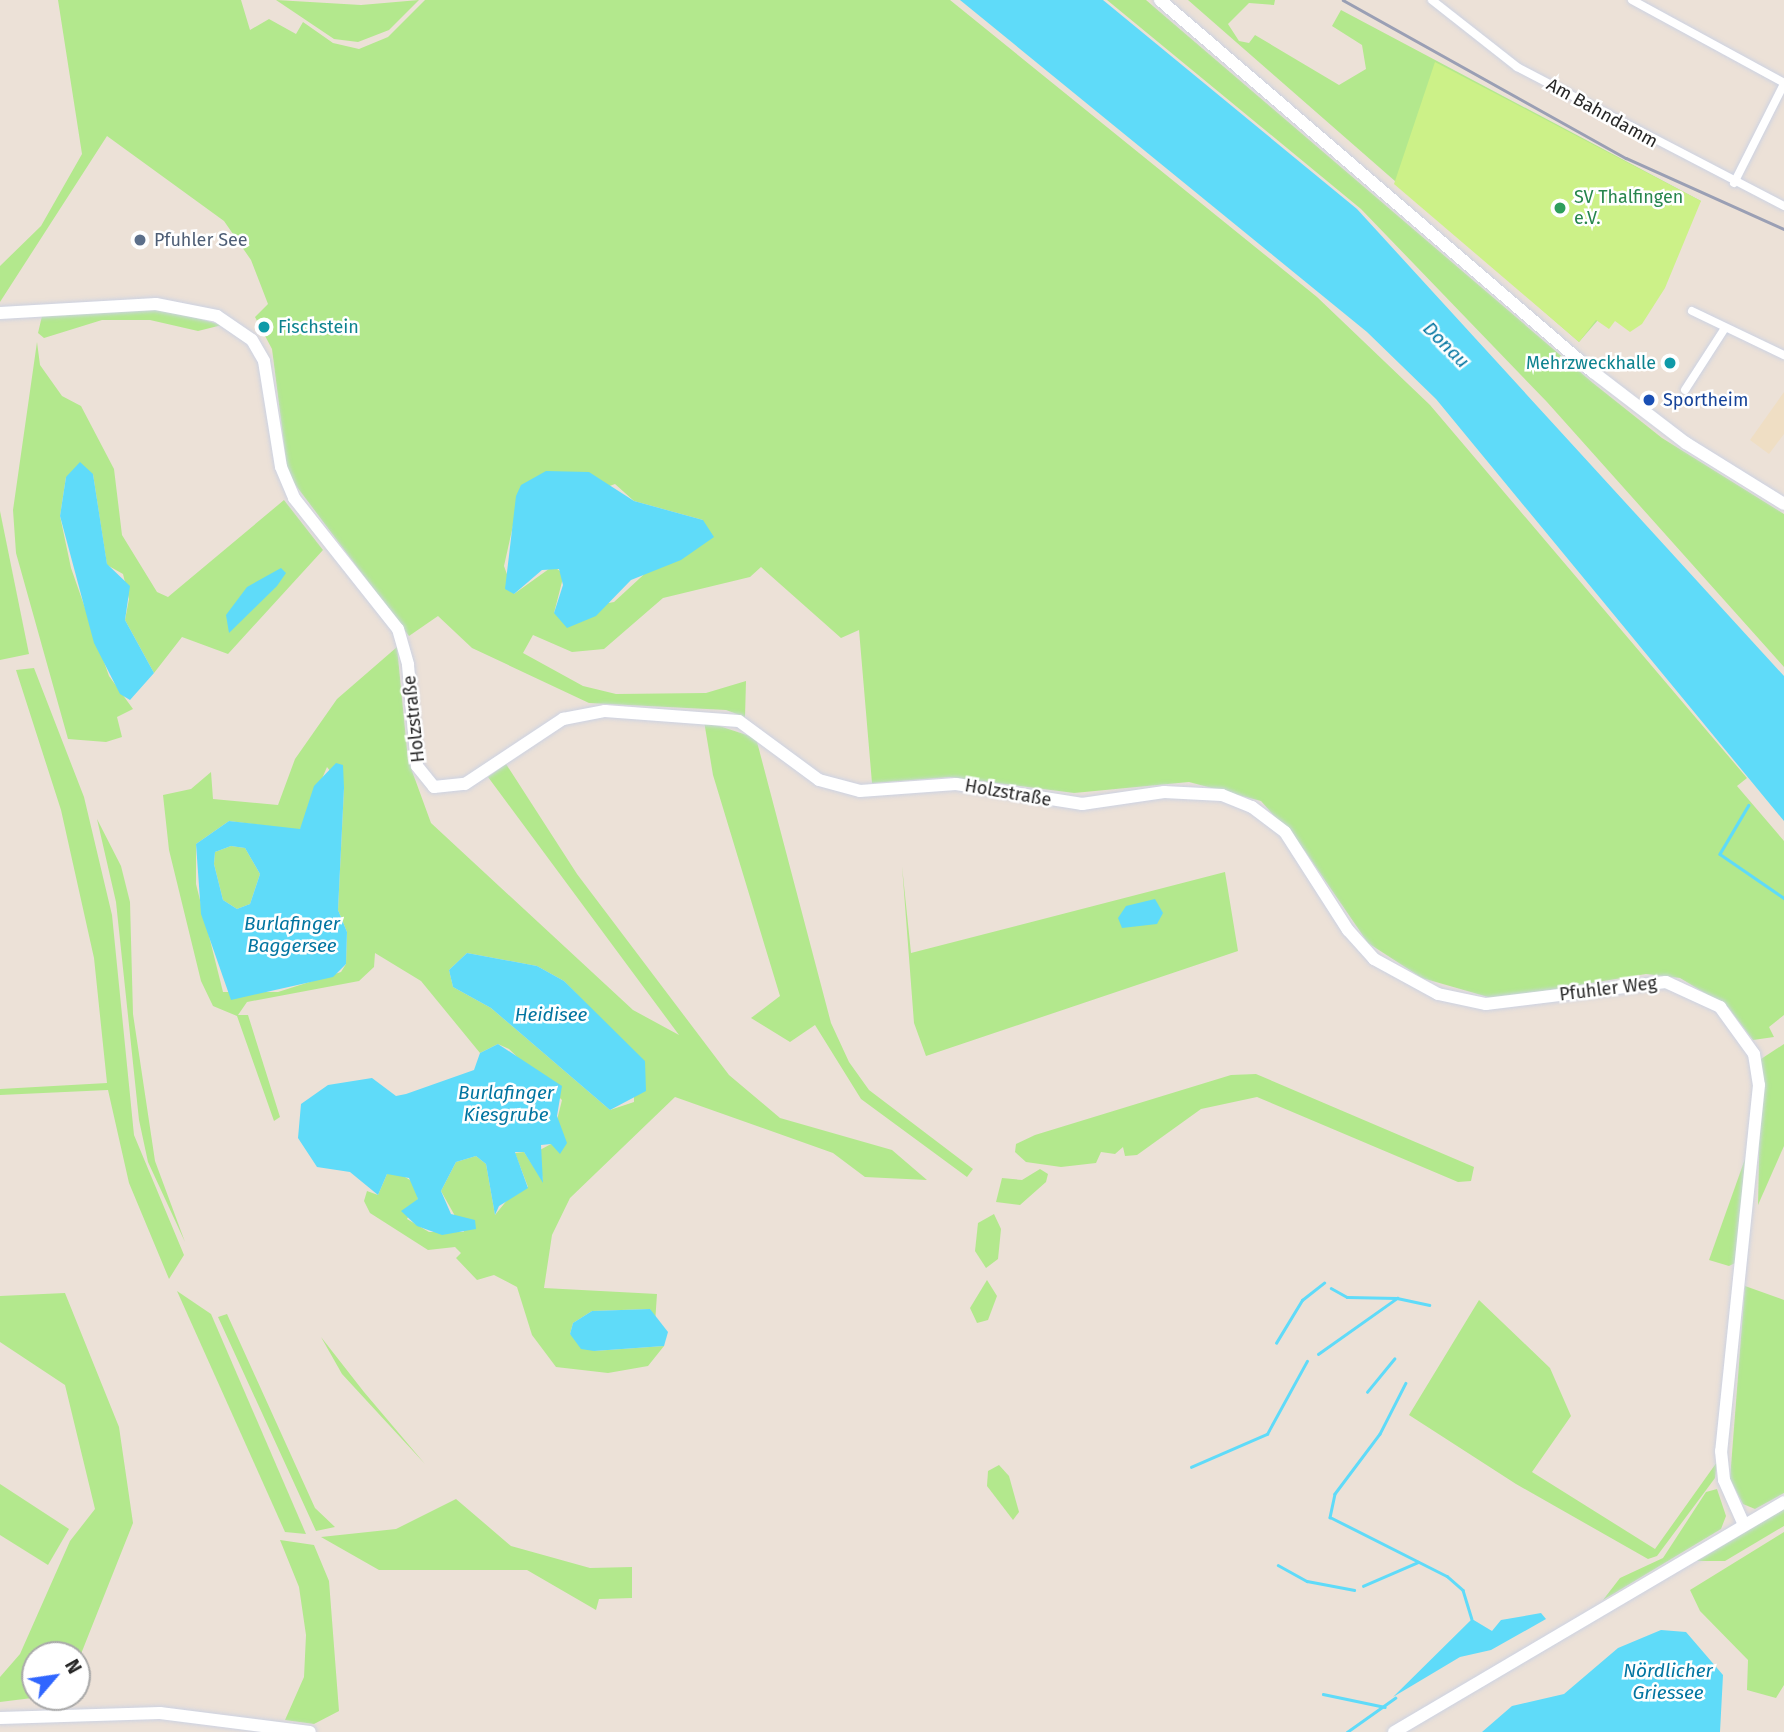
<!DOCTYPE html>
<meta charset="utf-8">
<style>
body{margin:0}
#map{position:relative;width:1784px;height:1732px;overflow:hidden;background:#ece1d7;font-family:"Fira Sans",sans-serif}
div>[style]{position:absolute}
[style*='--x']{left:calc(var(--x)*1px);top:calc(var(--y)*1px);width:calc(var(--w)*1px);rotate:calc(var(--a)*1deg)}
.education>*{inset:0;background:#efdec4}
.green>*{inset:0;background:#b3e88d}
.pitch>*{inset:0;background:#ccf188}
.water>*{inset:0;background:#5fdbf9}
.stream>*{height:2.5px;margin:-1.25px;padding:0 1.25px;transform-origin:1.25px;border-radius:1.25px;background:#5fdbf9}
.roads{filter:drop-shadow(0 0 2px #ccd2e2) drop-shadow(0 0 2px #ccd2e2)}
.street>*{height:8px;margin:-4px;padding:0 4px;transform-origin:4px;border-radius:4px;background:#fff}
.secondary>*{height:12px;margin:-6px;padding:0 6px;transform-origin:6px;border-radius:6px;background:#fff}
.rail>*{height:2.5px;margin:-1.25px;padding:0 1.25px;transform-origin:1.25px;border-radius:1.25px;background:#9a9fb4}
.dots>*{width:19px;height:19px;translate:-50% -50%;box-sizing:border-box;border:4px solid #fff;border-radius:50%}
span{translate:-50% -50%;white-space:nowrap;text-align:center;line-height:1.15;-webkit-text-stroke:5px #fff;paint-order:stroke}
.street-label{font-size:18px;color:#272727}
.leisure-label{font-size:18px;color:#27864d}
.left{translate:0 -50%;text-align:left}
.service-label{font-size:18px;color:#4e5e75}
.culture-label{font-size:18px;color:#0d838f}
.right{translate:-100% -50%;text-align:right}
.transit-label{font-size:18px;color:#164399}
.water-label{font-size:19px;color:#0275a1;font-style:italic}
.north{position:absolute;left:21px;top:1641px;width:70px;height:70px;box-sizing:border-box;background:#fff;border:2px solid #a9a9a9;border-radius:50%;rotate:61deg;font-size:19px;font-weight:700;line-height:28px;text-align:center;color:#272727}
.north::after{content:'';display:block;margin:auto;width:24px;height:32px;background:#3066ff;clip-path:polygon(50% 0,100% 100%,50% 72%,0 100%)}
</style>
<div id="map">
<div class="education">
<div style="clip-path:polygon(1784px 392px,1784px 434px,1769px 454px,1750px 440px)"></div>
</div>
<div class="green">
<div style="clip-path:polygon(evenodd,58px 0,241px 0,250px 30px,269px 19px,296px 34px,303px 22px,333px 43px,359px 49px,388px 37px,425px 0,950px 0,1317px 297px,1430px 405px,1747px 778px,1737px 786px,1784px 841px,1784px 1015px,1769px 1027px,1774px 1037px,1753px 1040px,1728px 1007px,1680px 978px,1646px 974px,1495px 999px,1422px 978px,1368px 943px,1305px 851px,1261px 801px,1189px 782px,1074px 793px,950px 777px,872px 783px,859px 630px,841px 638px,761px 567px,750px 577px,663px 598px,604px 649px,572px 652px,533px 635px,523px 653px,583px 686px,616px 694px,706px 693px,746px 681px,745px 717px,726px 710px,589px 703px,472px 648px,438px 616px,409px 636px,288px 475px,272px 349px,255px 317px,268px 304px,251px 260px,224px 221px,107px 136px,0 302px,0 266px,41px 226px,82px 154px,58px 0,615px 484px,634px 501px,703px 520px,614px 602px,554px 613px,564px 574px,553px 566px,514px 594px,504px 566px,514px 521px,615px 484px)"></div>
<div style="clip-path:polygon(276px 0,361px 5px,419px 0,389px 30px,358px 42px,334px 39px)"></div>
<div style="clip-path:polygon(1107px 0,1146px 0,1593px 383px,1662px 438px,1784px 514px,1784px 667px,1547px 402px,1361px 209px)"></div>
<div style="clip-path:polygon(1188px 0,1275px 0,1274px 5px,1249px 3px,1228px 24px,1239px 41px,1249px 43px,1255px 35px,1339px 85px,1366px 69px,1362px 45px,1332px 26px,1341px 10px,1701px 201px,1579px 342px)"></div>
<div style="clip-path:polygon(160px 308px,222px 325px,198px 331px,150px 320px,102px 320px,44px 338px,38px 333px,42px 316px)"></div>
<div style="clip-path:polygon(37px 342px,40px 365px,62px 396px,81px 406px,114px 469px,122px 535px,157px 592px,168px 597px,284px 500px,323px 550px,228px 654px,182px 637px,154px 673px,125px 620px,129px 599px,123px 574px,107px 565px,93px 474px,66px 477px,60px 516px,71px 568px,109px 676px,133px 709px,117px 717px,122px 737px,106px 742px,68px 739px,16px 553px,13px 510px)"></div>
<div style="clip-path:polygon(0 511px,29px 654px,0 660px)"></div>
<div style="clip-path:polygon(evenodd,397px 647px,408px 760px,431px 823px,633px 1010px,679px 1035px,488px 777px,506px 764px,577px 874px,729px 1075px,780px 1118px,892px 1150px,927px 1180px,865px 1177px,833px 1153px,675px 1097px,570px 1198px,552px 1235px,544px 1288px,657px 1294px,655px 1323px,650px 1309px,592px 1311px,573px 1323px,570px 1334px,594px 1351px,664px 1346px,648px 1366px,608px 1373px,556px 1367px,532px 1335px,517px 1287px,494px 1275px,477px 1280px,456px 1258px,461px 1253px,455px 1247px,428px 1250px,370px 1213px,364px 1201px,367px 1191px,378px 1195px,387px 1174px,395px 1171px,415px 1183px,418px 1199px,407px 1219px,429px 1232px,464px 1232px,441px 1191px,456px 1162px,476px 1156px,486px 1164px,495px 1215px,512px 1194px,528px 1187px,515px 1153px,524px 1152px,543px 1181px,538px 1151px,551px 1144px,562px 1100px,509px 1049px,498px 1044px,480px 1053px,421px 981px,375px 953px,374px 967px,359px 981px,247px 1002px,238px 1015px,248px 1015px,280px 1117px,274px 1121px,237px 1016px,213px 1006px,201px 981px,169px 850px,163px 795px,191px 789px,211px 772px,213px 799px,278px 805px,295px 759px,337px 699px,397px 647px,327px 767px,344px 788px,338px 910px,347px 932px,346px 964px,341px 972px,278px 992px,223px 992px,196px 884px,196px 844px,229px 821px,300px 830px,327px 767px,397px 647px,467px 953px,537px 966px,564px 981px,634px 1053px,634px 1102px,610px 1110px,491px 1008px,453px 987px,449px 970px,467px 953px)"></div>
<div style="clip-path:polygon(34px 668px,84px 797px,112px 915px,134px 1135px,184px 1255px,169px 1279px,129px 1183px,108px 1090px,0 1095px,0 1089px,107px 1083px,94px 958px,61px 810px,16px 670px)"></div>
<div style="clip-path:polygon(704px 721px,756px 738px,831px 1023px,849px 1062px,869px 1090px,973px 1169px,967px 1177px,861px 1099px,815px 1025px,790px 1042px,751px 1018px,780px 996px,713px 775px)"></div>
<div style="clip-path:polygon(97px 819px,121px 866px,130px 902px,133px 1014px,155px 1161px,185px 1242px,148px 1162px,139px 1120px,116px 902px)"></div>
<div style="clip-path:polygon(231px 846px,245px 848px,260px 874px,250px 904px,237px 909px,223px 900px,214px 864px,215px 852px)"></div>
<div style="clip-path:polygon(902px 866px,911px 953px,1225px 872px,1238px 951px,926px 1056px,914px 1023px)"></div>
<div style="clip-path:polygon(1784px 1044px,1784px 1146px,1758px 1205px,1761px 1059px)"></div>
<div style="clip-path:polygon(1256px 1074px,1474px 1167px,1471px 1181px,1458px 1182px,1257px 1097px,1201px 1109px,1137px 1155px,1125px 1156px,1123px 1147px,1115px 1154px,1101px 1152px,1096px 1163px,1061px 1167px,1026px 1162px,1015px 1152px,1016px 1144px,1035px 1135px,1231px 1075px)"></div>
<div style="clip-path:polygon(1745px 1159px,1737px 1262px,1729px 1266px,1709px 1260px)"></div>
<div style="clip-path:polygon(1040px 1169px,1048px 1174px,1046px 1182px,1020px 1205px,996px 1202px,1002px 1178px,1022px 1180px)"></div>
<div style="clip-path:polygon(994px 1214px,1001px 1229px,998px 1259px,986px 1268px,975px 1251px,978px 1223px)"></div>
<div style="clip-path:polygon(987px 1280px,997px 1296px,988px 1320px,977px 1323px,970px 1308px)"></div>
<div style="clip-path:polygon(1745px 1286px,1784px 1300px,1784px 1493px,1755px 1509px,1743px 1504px,1730px 1479px)"></div>
<div style="clip-path:polygon(177px 1291px,211px 1314px,306px 1534px,285px 1532px)"></div>
<div style="clip-path:polygon(65px 1293px,119px 1427px,133px 1523px,77px 1664px,77px 1655px,35px 1655px,35px 1697px,40px 1697px,0 1702px,0 1677px,20px 1654px,70px 1541px,95px 1509px,65px 1385px,0 1342px,0 1296px)"></div>
<div style="clip-path:polygon(1479px 1300px,1550px 1368px,1571px 1416px,1532px 1472px,1655px 1549px,1717px 1462px,1715px 1478px,1657px 1556px,1648px 1559px,1516px 1484px,1409px 1415px)"></div>
<div style="clip-path:polygon(227px 1314px,315px 1508px,335px 1527px,316px 1531px,218px 1317px)"></div>
<div style="clip-path:polygon(321px 1337px,364px 1392px,425px 1464px,342px 1374px)"></div>
<div style="clip-path:polygon(999px 1465px,1009px 1476px,1019px 1512px,1013px 1520px,987px 1486px,988px 1471px)"></div>
<div style="clip-path:polygon(0 1484px,69px 1529px,48px 1565px,0 1535px)"></div>
<div style="clip-path:polygon(1717px 1489px,1726px 1516px,1721px 1529px,1603px 1600px,1620px 1578px,1663px 1558px,1706px 1492px)"></div>
<div style="clip-path:polygon(456px 1499px,511px 1546px,590px 1568px,632px 1567px,632px 1598px,599px 1599px,596px 1610px,527px 1570px,379px 1570px,321px 1537px,396px 1529px)"></div>
<div style="clip-path:polygon(1784px 1509px,1784px 1526px,1725px 1561px,1697px 1561px)"></div>
<div style="clip-path:polygon(1784px 1532px,1784px 1685px,1776px 1698px,1747px 1690px,1748px 1660px,1700px 1611px,1690px 1590px)"></div>
<div style="clip-path:polygon(280px 1540px,314px 1545px,329px 1581px,339px 1711px,314px 1724px,285px 1720px,304px 1677px,306px 1635px,299px 1587px)"></div>
</div>
<div class="pitch">
<div style="clip-path:polygon(1435px 62px,1701px 201px,1665px 288px,1642px 324px,1630px 332px,1615px 321px,1609px 329px,1596px 320px,1579px 342px,1394px 184px)"></div>
</div>
<div class="water">
<div style="clip-path:polygon(960px 0,1103px 0,1357px 209px,1784px 676px,1784px 821px,1436px 399px,1367px 332px)"></div>
<div style="clip-path:polygon(80px 462px,93px 474px,107px 564px,130px 586px,125px 620px,154px 673px,130px 700px,120px 694px,94px 643px,60px 516px,66px 477px)"></div>
<div style="clip-path:polygon(546px 471px,589px 472px,634px 501px,703px 520px,714px 537px,681px 560px,631px 580px,596px 616px,567px 628px,554px 613px,563px 585px,559px 569px,542px 570px,514px 594px,505px 589px,516px 496px,521px 485px)"></div>
<div style="clip-path:polygon(281px 568px,286px 573px,277px 586px,229px 633px,226px 615px,247px 587px)"></div>
<div style="clip-path:polygon(evenodd,336px 763px,343px 765px,344px 788px,338px 910px,347px 932px,346px 964px,333px 977px,231px 1000px,201px 914px,196px 844px,229px 821px,300px 829px,314px 786px,336px 763px,231px 846px,245px 848px,260px 874px,250px 904px,237px 909px,223px 900px,214px 864px,215px 852px,231px 846px)"></div>
<div style="clip-path:polygon(1155px 899px,1163px 913px,1157px 924px,1122px 928px,1118px 918px,1126px 906px)"></div>
<div style="clip-path:polygon(467px 953px,537px 966px,564px 981px,645px 1061px,646px 1091px,610px 1110px,491px 1008px,453px 987px,449px 970px)"></div>
<div style="clip-path:polygon(498px 1044px,562px 1086px,557px 1116px,567px 1143px,560px 1154px,551px 1144px,541px 1145px,543px 1183px,524px 1152px,515px 1152px,528px 1188px,499px 1206px,495px 1215px,486px 1164px,476px 1156px,456px 1162px,441px 1191px,451px 1214px,475px 1220px,476px 1229px,442px 1235px,417px 1226px,401px 1211px,418px 1199px,409px 1178px,387px 1174px,378px 1195px,350px 1172px,317px 1167px,298px 1138px,301px 1104px,328px 1085px,372px 1078px,396px 1096px,406px 1094px,474px 1070px,480px 1053px)"></div>
<div style="clip-path:polygon(650px 1309px,668px 1332px,664px 1346px,594px 1351px,581px 1349px,570px 1334px,573px 1323px,592px 1311px)"></div>
<div style="clip-path:polygon(1541px 1613px,1546px 1619px,1491px 1650px,1460px 1657px,1393px 1697px,1472px 1619px,1492px 1631px,1501px 1620px)"></div>
<div style="clip-path:polygon(1661px 1630px,1686px 1632px,1723px 1675px,1720px 1732px,1482px 1732px,1512px 1706px,1564px 1694px,1618px 1648px)"></div>
</div>
<div class="stream">
<div style="--x:1749;--y:805;--w:57;--a:120.6"></div>
<div style="--x:1720;--y:854;--w:78;--a:34.5"></div>
<div style="--x:1331;--y:1288;--w:18;--a:29"></div>
<div style="--x:1347;--y:1297;--w:50;--a:1.1"></div>
<div style="--x:1276;--y:1343;--w:50;--a:-58.8"></div>
<div style="--x:1302;--y:1300;--w:28;--a:-38"></div>
<div style="--x:1318;--y:1354;--w:97;--a:-35.3"></div>
<div style="--x:1397;--y:1298;--w:33;--a:12"></div>
<div style="--x:1406;--y:1383;--w:57;--a:117"></div>
<div style="--x:1380;--y:1434;--w:75;--a:126.9"></div>
<div style="--x:1335;--y:1494;--w:24;--a:102"></div>
<div style="--x:1330;--y:1517;--w:131;--a:26.8"></div>
<div style="--x:1447;--y:1576;--w:21;--a:41"></div>
<div style="--x:1463;--y:1590;--w:30;--a:73"></div>
<div style="--x:1367;--y:1392;--w:43;--a:-50.7"></div>
<div style="--x:1191;--y:1467;--w:83;--a:-23.5"></div>
<div style="--x:1267;--y:1434;--w:83;--a:-61.3"></div>
<div style="--x:1278;--y:1565;--w:33;--a:29"></div>
<div style="--x:1307;--y:1581;--w:48;--a:10.8"></div>
<div style="--x:1363;--y:1586;--w:60;--a:-23.6"></div>
<div style="--x:1323;--y:1694;--w:63;--a:11.8"></div>
<div style="--x:1347;--y:1732;--w:59;--a:-35.3"></div>
</div>
<div class="roads">
<div class="street">
<div style="--x:1432;--y:0;--w:108;--a:38.2"></div>
<div style="--x:1517;--y:67;--w:301;--a:27.5"></div>
<div style="--x:1632;--y:0;--w:173;--a:28.6"></div>
<div style="--x:1734;--y:183;--w:111;--a:-63.2"></div>
<div style="--x:1692;--y:311;--w:102;--a:25.6"></div>
<div style="--x:1685;--y:390;--w:74;--a:-57.2"></div>
</div>
<div class="secondary">
<div style="--x:1160;--y:0;--w:571;--a:40.67"></div>
<div style="--x:1593;--y:372;--w:117;--a:37.4"></div>
<div style="--x:1686;--y:443;--w:115;--a:31.9"></div>
<div style="--x:0;--y:313;--w:156;--a:-3.3"></div>
<div style="--x:156;--y:304;--w:62;--a:11.1"></div>
<div style="--x:217;--y:316;--w:42;--a:34.4"></div>
<div style="--x:252;--y:340;--w:24;--a:60"></div>
<div style="--x:264;--y:361;--w:107;--a:80.9"></div>
<div style="--x:281;--y:467;--w:34;--a:67"></div>
<div style="--x:294;--y:498;--w:167;--a:51.6"></div>
<div style="--x:398;--y:629;--w:37;--a:74"></div>
<div style="--x:408;--y:665;--w:101;--a:84.9"></div>
<div style="--x:417;--y:766;--w:27;--a:51"></div>
<div style="--x:434;--y:787;--w:31;--a:-6"></div>
<div style="--x:465;--y:784;--w:118;--a:-33.6"></div>
<div style="--x:563;--y:719;--w:43;--a:-10.8"></div>
<div style="--x:605;--y:711;--w:134;--a:4.3"></div>
<div style="--x:739;--y:721;--w:99;--a:36.4"></div>
<div style="--x:819;--y:780;--w:42;--a:15"></div>
<div style="--x:860;--y:791;--w:96;--a:-4.2"></div>
<div style="--x:956;--y:784;--w:128;--a:9"></div>
<div style="--x:1082;--y:804;--w:83;--a:-8.3"></div>
<div style="--x:1164;--y:792;--w:58;--a:3"></div>
<div style="--x:1222;--y:795;--w:32;--a:22"></div>
<div style="--x:1252;--y:807;--w:41;--a:37.1"></div>
<div style="--x:1285;--y:832;--w:117;--a:57.3"></div>
<div style="--x:1348;--y:930;--w:39;--a:48"></div>
<div style="--x:1374;--y:959;--w:73;--a:28.7"></div>
<div style="--x:1438;--y:994;--w:49;--a:11.8"></div>
<div style="--x:1486;--y:1004;--w:181;--a:-7"></div>
<div style="--x:1666;--y:982;--w:60;--a:24.8"></div>
<div style="--x:1720;--y:1007;--w:58;--a:54.1"></div>
<div style="--x:1754;--y:1054;--w:31;--a:81"></div>
<div style="--x:1759;--y:1085;--w:368;--a:95.9"></div>
<div style="--x:1721;--y:1451;--w:29;--a:84"></div>
<div style="--x:1724;--y:1480;--w:49;--a:66"></div>
<div style="--x:0;--y:1718;--w:160;--a:-1.8"></div>
<div style="--x:160;--y:1713;--w:151;--a:7.2"></div>
<div style="--x:1394;--y:1732;--w:453;--a:-30.5"></div>
</div>
</div>
<div class="rail">
<div style="--x:1343;--y:0;--w:324;--a:29.2"></div>
<div style="--x:1626;--y:158;--w:173;--a:24.2"></div>
</div>
<div class="dots">
<div style="left:1560px;top:208px;background:#2e9e5b"></div>
<div style="left:140px;top:240px;background:#5c6f8a"></div>
<div style="left:264px;top:327px;background:#0f9aa8"></div>
<div style="left:1670px;top:363px;background:#0f9aa8"></div>
<div style="left:1649px;top:400px;background:#1a4fb4"></div>
</div>
<div class="street-label">
<span style="left:1602px;top:113px;rotate:29deg">Am Bahndamm</span>
<span style="left:414px;top:719px;rotate:-96deg">Holzstraße</span>
<span style="left:1008px;top:793px;rotate:10deg">Holzstraße</span>
<span style="left:1608px;top:989px;rotate:-7deg">Pfuhler Weg</span>
</div>
<div class="leisure-label">
<span class="left" style="left:1574px;top:208px">SV Thalfingen<br>e.V.</span>
</div>
<div class="service-label">
<span class="left" style="left:154px;top:240px">Pfuhler See</span>
</div>
<div class="culture-label">
<span class="left" style="left:278px;top:327px">Fischstein</span>
<span class="right" style="left:1656px;top:363px">Mehrzweckhalle</span>
</div>
<div class="transit-label">
<span class="left" style="left:1663px;top:400px">Sportheim</span>
</div>
<div class="water-label">
<span style="left:1446px;top:345px;rotate:45deg">Donau</span>
<span style="left:292px;top:935px">Burlafinger<br>Baggersee</span>
<span style="left:551px;top:1015px">Heidisee</span>
<span style="left:506px;top:1104px">Burlafinger<br>Kiesgrube</span>
<span style="left:1668px;top:1682px">Nördlicher<br>Griessee</span>
</div>
<div class="north">N</div>
</div>
